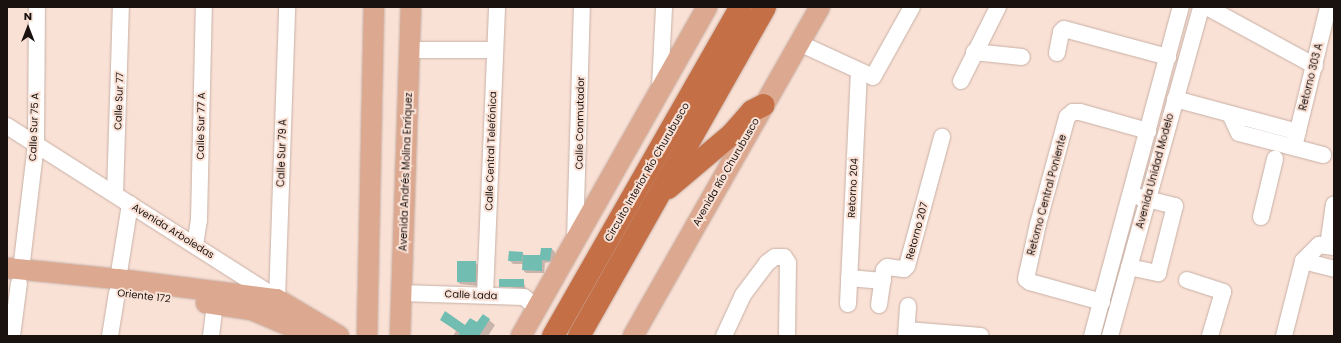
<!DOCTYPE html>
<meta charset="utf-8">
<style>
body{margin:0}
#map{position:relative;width:1341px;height:343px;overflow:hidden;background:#fae1d6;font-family:Poppins,sans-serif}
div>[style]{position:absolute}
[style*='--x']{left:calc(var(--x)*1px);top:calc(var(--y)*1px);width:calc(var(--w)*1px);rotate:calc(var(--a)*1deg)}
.shadow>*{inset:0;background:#0003}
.building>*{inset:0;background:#72bdb1;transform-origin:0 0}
.roads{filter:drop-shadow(0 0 1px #c7b0a5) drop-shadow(0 0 1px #c7b0a5)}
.minor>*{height:16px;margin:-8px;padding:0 8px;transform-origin:8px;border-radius:8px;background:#fff}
.major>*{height:20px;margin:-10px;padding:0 10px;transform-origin:10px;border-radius:10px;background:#dca990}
.highway>*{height:22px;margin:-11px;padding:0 11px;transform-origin:11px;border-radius:11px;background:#c46f46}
span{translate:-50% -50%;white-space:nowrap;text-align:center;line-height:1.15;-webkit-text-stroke:4px #fae1d6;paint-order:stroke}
.street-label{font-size:10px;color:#1a120e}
.frame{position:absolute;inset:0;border:8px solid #1a120e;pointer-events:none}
.north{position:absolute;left:8px;top:8px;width:40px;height:40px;-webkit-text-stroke:3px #fae1d6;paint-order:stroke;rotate:0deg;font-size:11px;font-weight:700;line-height:16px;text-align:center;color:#1a120e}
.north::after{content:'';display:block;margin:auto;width:14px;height:18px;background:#1a120e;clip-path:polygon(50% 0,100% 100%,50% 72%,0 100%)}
</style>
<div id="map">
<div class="shadow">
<div style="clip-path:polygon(552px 249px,555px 252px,555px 261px,545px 263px,544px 273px,526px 273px,523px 270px,523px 264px,513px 264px,509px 260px,522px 253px,525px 256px,541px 256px)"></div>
<div style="clip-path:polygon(475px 262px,478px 265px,478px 286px,460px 284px,457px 281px)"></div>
<div style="clip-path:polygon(523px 280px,526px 289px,500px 286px)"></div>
<div style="clip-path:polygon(483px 315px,495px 325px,488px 336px,453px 336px,456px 331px,441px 319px,466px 326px,477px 324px)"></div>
</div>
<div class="building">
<div style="clip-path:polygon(541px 248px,552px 248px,550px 261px,542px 260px,542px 271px,522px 270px,523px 255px,540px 255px)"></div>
<div style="clip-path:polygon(509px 251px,523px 252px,522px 261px,508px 261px)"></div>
<div style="left:457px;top:261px;width:19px;height:21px"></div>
<div style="left:499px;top:279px;width:25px;height:8px"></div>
<div style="clip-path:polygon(445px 311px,465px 325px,470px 318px,477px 322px,483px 314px,490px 319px,479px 336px,458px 336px,460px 333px,440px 320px)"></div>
</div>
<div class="roads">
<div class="minor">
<div style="--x:1207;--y:7;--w:123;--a:28.6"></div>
<div style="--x:799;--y:43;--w:81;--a:24.7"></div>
<div style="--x:873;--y:77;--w:80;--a:-60.9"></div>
<div style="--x:410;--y:50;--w:85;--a:0"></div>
<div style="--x:974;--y:52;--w:48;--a:5.9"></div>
<div style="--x:1057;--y:53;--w:21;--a:-79"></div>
<div style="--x:1061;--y:32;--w:4;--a:-45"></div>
<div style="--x:1064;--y:29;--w:108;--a:15.1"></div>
<div style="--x:961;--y:81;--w:83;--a:-63.4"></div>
<div style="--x:660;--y:87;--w:80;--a:-87.1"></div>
<div style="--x:1175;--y:99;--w:127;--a:15"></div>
<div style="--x:1230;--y:114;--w:21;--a:65"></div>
<div style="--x:1239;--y:133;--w:87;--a:14.7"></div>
<div style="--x:7;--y:126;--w:320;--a:32.5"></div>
<div style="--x:1294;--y:147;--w:144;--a:-76.3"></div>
<div style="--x:115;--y:194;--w:187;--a:-88.2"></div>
<div style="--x:1261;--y:217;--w:60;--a:-76.4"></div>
<div style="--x:575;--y:239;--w:232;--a:-88.3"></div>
<div style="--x:195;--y:245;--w:25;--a:-81"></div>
<div style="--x:199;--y:220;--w:213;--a:-88.7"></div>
<div style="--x:1328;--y:246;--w:42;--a:-81.9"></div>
<div style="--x:1303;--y:261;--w:32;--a:14"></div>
<div style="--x:1129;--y:267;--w:30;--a:12"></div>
<div style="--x:1158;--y:273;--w:69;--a:-75.8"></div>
<div style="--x:1175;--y:206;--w:38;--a:-166"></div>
<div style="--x:21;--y:270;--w:127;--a:-83.2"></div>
<div style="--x:36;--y:144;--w:137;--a:-89.6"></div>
<div style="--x:849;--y:278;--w:34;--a:5"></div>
<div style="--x:118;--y:279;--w:76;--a:-80.9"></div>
<div style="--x:1187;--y:280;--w:38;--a:18"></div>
<div style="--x:1223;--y:292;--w:46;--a:106.5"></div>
<div style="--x:401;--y:293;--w:123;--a:1.9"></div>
<div style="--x:524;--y:297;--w:9;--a:41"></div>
<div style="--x:531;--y:303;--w:9;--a:63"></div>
<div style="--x:485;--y:295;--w:288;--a:-87.6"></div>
<div style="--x:277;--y:299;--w:292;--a:-88"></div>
<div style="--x:1102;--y:302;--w:75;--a:-164.5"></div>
<div style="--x:1030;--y:282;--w:5;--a:-143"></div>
<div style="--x:1026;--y:279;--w:56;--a:-77.7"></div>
<div style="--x:1038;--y:224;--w:111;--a:-74.8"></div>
<div style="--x:1067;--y:117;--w:8;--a:-40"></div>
<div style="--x:1073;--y:112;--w:7;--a:0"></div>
<div style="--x:1080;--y:112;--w:71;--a:15.6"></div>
<div style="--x:848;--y:304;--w:232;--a:-87.3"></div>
<div style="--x:879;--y:305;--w:35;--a:-82"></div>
<div style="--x:884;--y:270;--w:4;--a:-45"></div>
<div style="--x:887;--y:267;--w:17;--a:7"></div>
<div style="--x:904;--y:269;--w:4;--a:-45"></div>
<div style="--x:907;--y:266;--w:134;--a:-74.8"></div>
<div style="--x:907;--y:330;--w:74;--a:4.6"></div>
<div style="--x:12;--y:336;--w:53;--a:-82.5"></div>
<div style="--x:110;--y:336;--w:44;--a:-80.8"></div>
<div style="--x:211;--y:336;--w:32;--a:-83"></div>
<div style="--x:724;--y:336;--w:45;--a:-65.1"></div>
<div style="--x:743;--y:295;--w:40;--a:-53"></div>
<div style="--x:767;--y:263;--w:10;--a:-37"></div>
<div style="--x:775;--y:257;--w:9;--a:0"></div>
<div style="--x:784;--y:257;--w:7;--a:56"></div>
<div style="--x:788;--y:263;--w:71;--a:90.8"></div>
<div style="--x:906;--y:336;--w:30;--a:-86"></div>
<div style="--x:1092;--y:336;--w:341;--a:-74.9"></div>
<div style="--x:1110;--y:336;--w:341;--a:-74.5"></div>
<div style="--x:1284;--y:336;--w:77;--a:-75.8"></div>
<div style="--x:1303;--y:261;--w:23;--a:-45"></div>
<div style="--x:1319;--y:245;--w:15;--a:8"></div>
</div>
<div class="major">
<div style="--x:7;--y:268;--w:112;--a:5.7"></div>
<div style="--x:118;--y:279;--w:160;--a:7.2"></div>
<div style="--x:277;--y:299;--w:72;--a:30.8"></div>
<div style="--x:206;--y:303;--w:47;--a:8.7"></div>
<div style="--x:252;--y:310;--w:66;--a:23.1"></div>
<div style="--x:367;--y:336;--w:329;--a:-88.8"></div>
<div style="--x:400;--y:336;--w:329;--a:-88.1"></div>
<div style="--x:521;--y:336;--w:378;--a:-60.5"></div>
<div style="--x:633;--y:336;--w:378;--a:-60.4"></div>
</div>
<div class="highway">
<div style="--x:668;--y:188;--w:84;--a:-40.2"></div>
<div style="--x:732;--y:134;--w:30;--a:-49"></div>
<div style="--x:752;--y:111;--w:13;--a:-27"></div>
<div style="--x:553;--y:336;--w:379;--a:-60.3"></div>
<div style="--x:579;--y:336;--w:378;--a:-60.5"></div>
</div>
</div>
<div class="street-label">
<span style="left:1311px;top:77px;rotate:-76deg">Retorno 303 A</span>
<span style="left:119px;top:101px;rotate:-88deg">Calle Sur 77</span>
<span style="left:580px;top:123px;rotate:-89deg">Calle Conmutador</span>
<span style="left:201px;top:126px;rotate:-89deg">Calle Sur 77 A</span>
<span style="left:34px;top:127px;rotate:-88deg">Calle Sur 75 A</span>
<span style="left:491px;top:151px;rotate:-88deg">Calle Central Telefónica</span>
<span style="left:282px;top:153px;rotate:-88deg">Calle Sur 79 A</span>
<span style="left:1155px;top:171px;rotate:-75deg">Avenida Unidad Modelo</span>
<span style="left:406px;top:172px;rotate:-88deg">Avenida Andrés Molina Enríquez</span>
<span style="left:647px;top:172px;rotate:-60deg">Circuito Interior Río Churubusco</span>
<span style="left:726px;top:172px;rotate:-60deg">Avenida Río Churubusco</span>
<span style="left:853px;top:188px;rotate:-87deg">Retorno 204</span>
<span style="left:1047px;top:195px;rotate:-75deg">Retorno Central Poniente</span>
<span style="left:173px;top:231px;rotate:32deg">Avenida Arboledas</span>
<span style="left:917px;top:231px;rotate:-75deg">Retorno 207</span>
<span style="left:471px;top:295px;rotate:2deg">Calle Lada</span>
<span style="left:144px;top:296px;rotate:7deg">Oriente 172</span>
</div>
<div class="frame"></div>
<div class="north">N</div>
</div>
